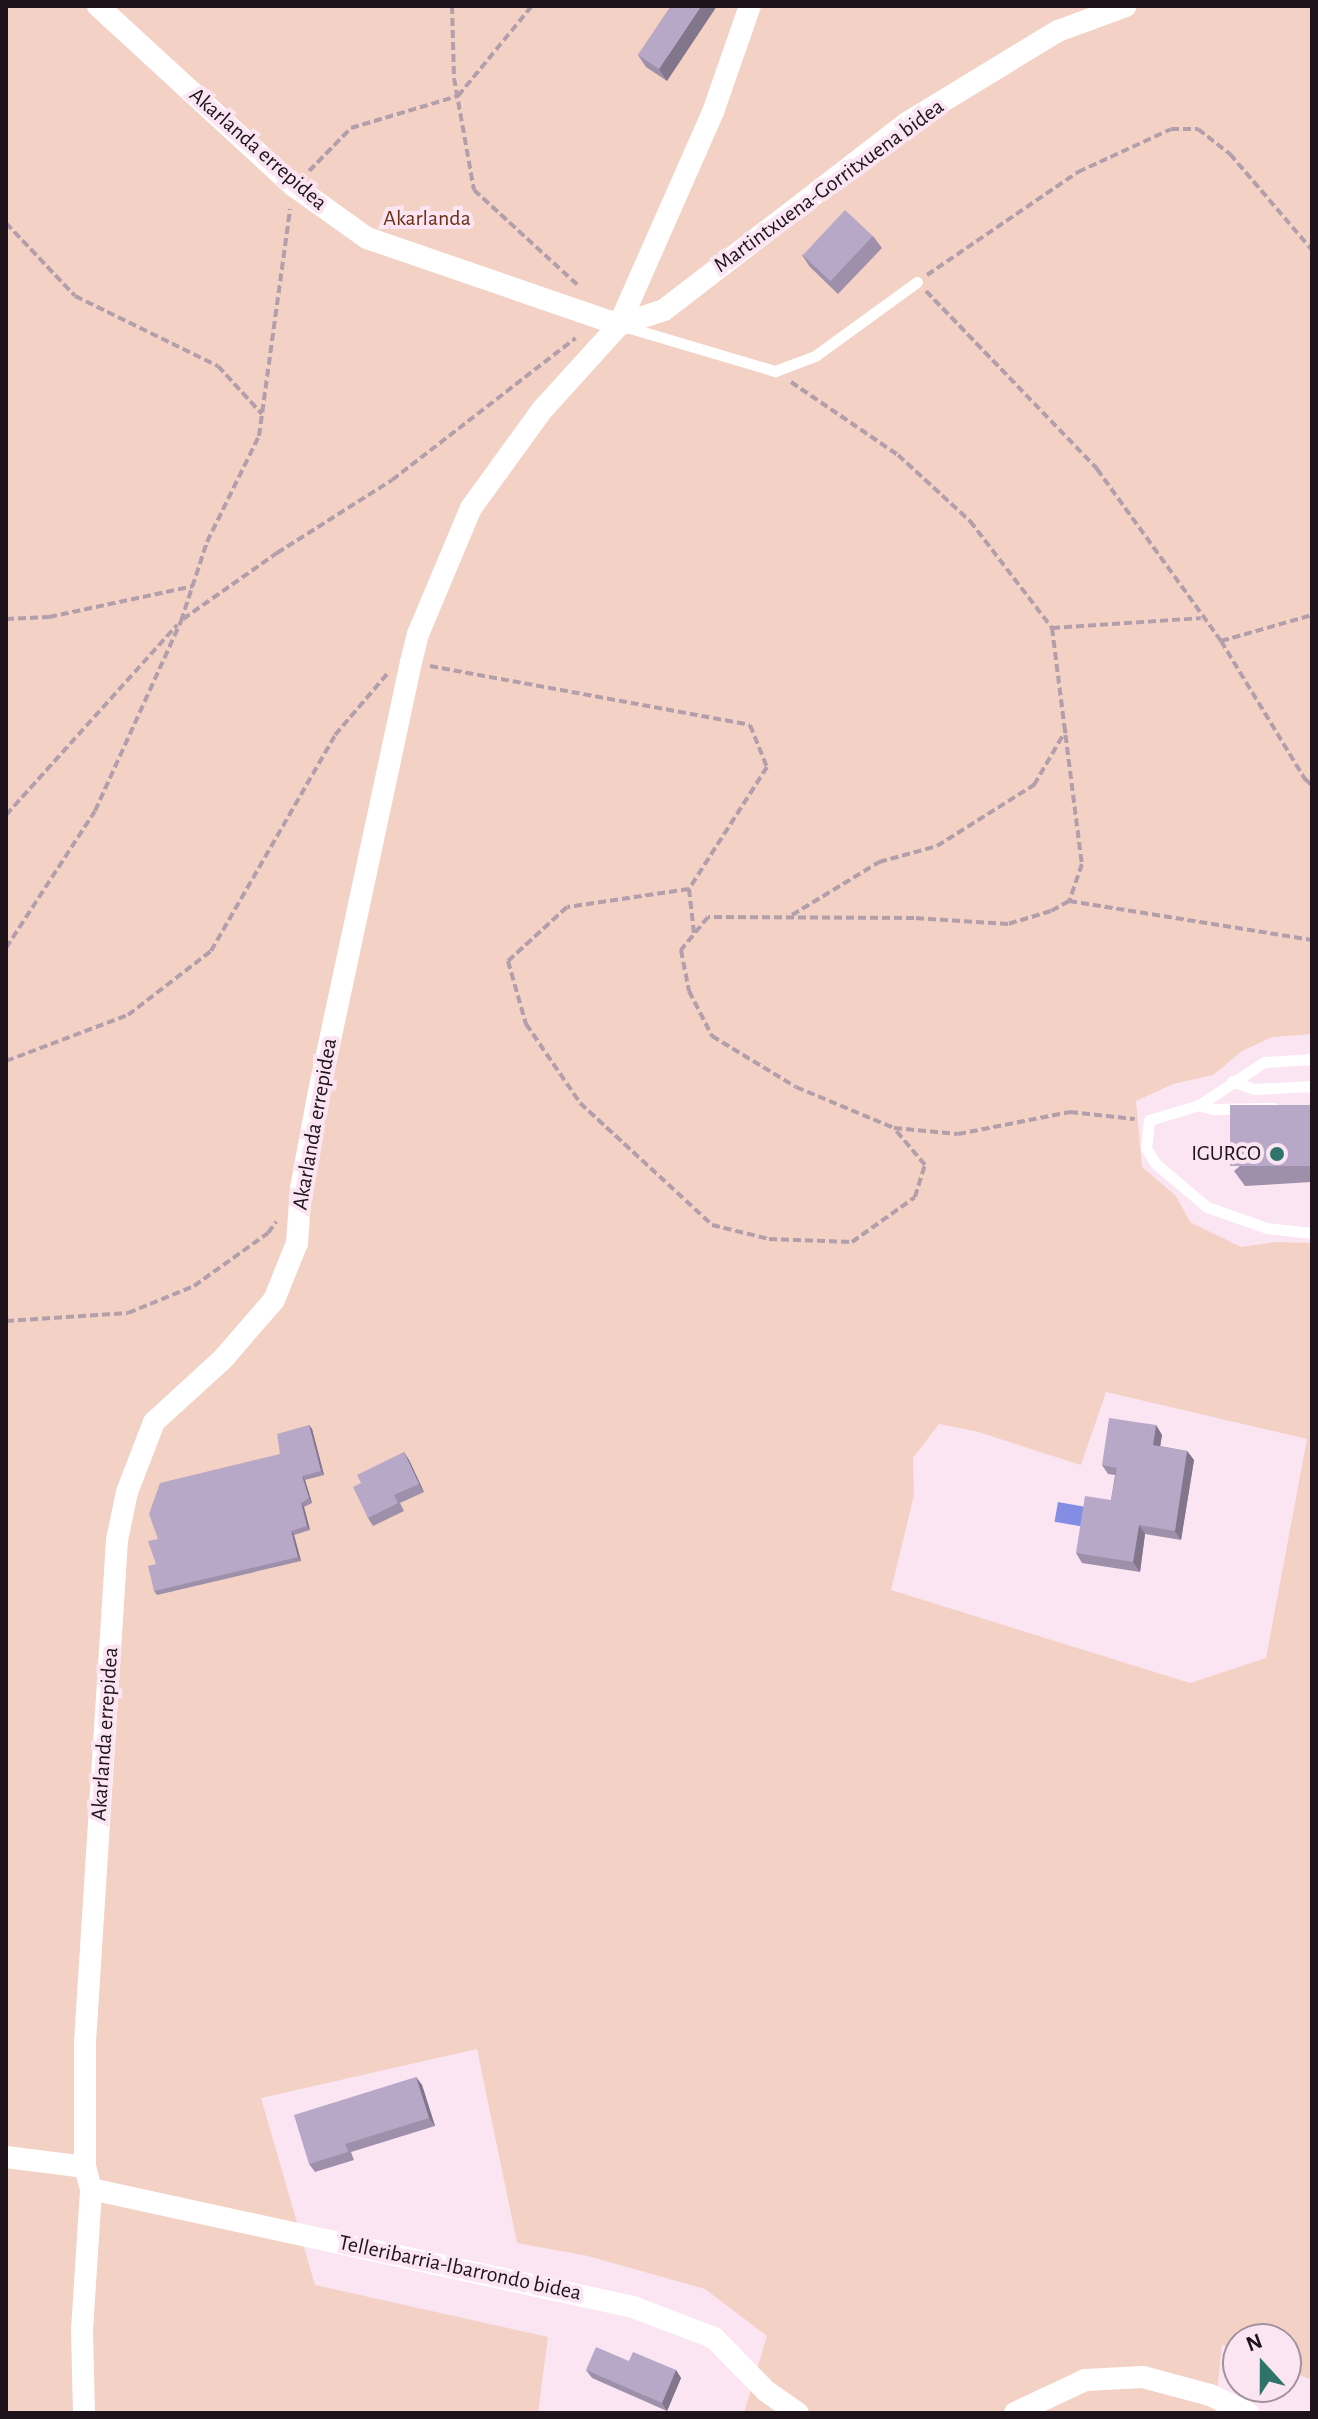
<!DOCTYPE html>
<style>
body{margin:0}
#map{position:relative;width:1318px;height:2419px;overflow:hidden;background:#fbe5f3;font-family:"Alegreya Sans",sans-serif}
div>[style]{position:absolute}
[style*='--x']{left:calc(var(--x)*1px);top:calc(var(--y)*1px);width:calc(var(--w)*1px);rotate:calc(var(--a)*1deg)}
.green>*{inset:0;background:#f3d1c4}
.water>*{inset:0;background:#838de3;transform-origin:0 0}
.path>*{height:4px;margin-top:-2px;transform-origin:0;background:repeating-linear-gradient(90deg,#b29fab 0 8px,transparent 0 12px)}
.service>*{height:11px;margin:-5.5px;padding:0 5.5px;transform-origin:5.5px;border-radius:5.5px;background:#fff}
.minor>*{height:22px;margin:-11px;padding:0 11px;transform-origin:11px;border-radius:11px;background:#fff}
.wall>*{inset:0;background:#9e90ab}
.shaded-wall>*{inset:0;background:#81768b}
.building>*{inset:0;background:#b8a8c7;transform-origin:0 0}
.dots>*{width:22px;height:22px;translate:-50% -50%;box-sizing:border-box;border:4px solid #fbe5f3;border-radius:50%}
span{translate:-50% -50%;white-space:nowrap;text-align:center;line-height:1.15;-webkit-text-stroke:8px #fbe5f3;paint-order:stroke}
.street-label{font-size:22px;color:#1f131b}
.park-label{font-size:22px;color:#6c3015}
.poi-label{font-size:22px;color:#1f131b}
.right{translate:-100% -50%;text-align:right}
.frame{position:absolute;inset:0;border:8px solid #1f131b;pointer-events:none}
.north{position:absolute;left:1222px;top:2323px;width:80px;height:80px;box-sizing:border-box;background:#fbe5f3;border:2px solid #a3919d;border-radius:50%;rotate:339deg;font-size:22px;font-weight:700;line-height:32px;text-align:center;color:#1f131b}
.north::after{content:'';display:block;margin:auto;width:28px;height:36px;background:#2e746b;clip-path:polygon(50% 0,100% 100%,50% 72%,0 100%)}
</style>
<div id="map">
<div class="green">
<div style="clip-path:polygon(evenodd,6px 6px,1312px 6px,1312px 1034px,1272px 1037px,1242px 1051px,1213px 1075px,1173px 1084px,1136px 1101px,1142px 1167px,1176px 1196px,1190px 1222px,1241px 1247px,1275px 1242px,1312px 1243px,1312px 2380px,1286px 2370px,1286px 2339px,1238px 2339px,1238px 2351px,1222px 2345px,1215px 2413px,744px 2413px,767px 2336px,705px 2289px,588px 2256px,517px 2243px,477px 2049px,261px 2098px,315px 2285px,548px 2337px,538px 2413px,6px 2413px,6px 6px,1106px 1392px,1307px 1439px,1266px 1658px,1190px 1683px,891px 1590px,914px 1495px,913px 1458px,939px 1424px,975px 1431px,1081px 1465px,1106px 1392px)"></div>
</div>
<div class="water">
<div style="left:1058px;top:1502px;width:34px;height:20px;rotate:10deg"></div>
</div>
<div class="path">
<div style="--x:452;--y:6;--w:72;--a:88.4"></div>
<div style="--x:454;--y:78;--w:114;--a:79.9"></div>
<div style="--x:474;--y:190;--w:144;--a:42.5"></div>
<div style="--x:309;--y:171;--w:60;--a:-45.7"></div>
<div style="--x:351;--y:128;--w:112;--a:-16.7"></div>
<div style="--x:458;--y:96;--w:117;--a:-50.6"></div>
<div style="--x:6;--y:223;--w:100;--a:46.6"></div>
<div style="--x:75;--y:296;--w:159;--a:26.1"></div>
<div style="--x:218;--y:366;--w:65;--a:47.5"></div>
<div style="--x:927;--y:275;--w:183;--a:-34.3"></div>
<div style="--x:1078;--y:172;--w:102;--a:-24.8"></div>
<div style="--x:1171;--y:129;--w:27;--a:0"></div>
<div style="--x:1198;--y:129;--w:41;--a:38"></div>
<div style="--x:1230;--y:154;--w:126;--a:49.5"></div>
<div style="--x:926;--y:291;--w:247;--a:46.1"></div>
<div style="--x:1097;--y:469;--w:212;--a:54.2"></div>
<div style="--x:1221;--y:641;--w:162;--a:58.7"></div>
<div style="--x:1305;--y:779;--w:9;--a:41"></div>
<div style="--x:791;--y:382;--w:130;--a:34.3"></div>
<div style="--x:898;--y:455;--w:98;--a:42.5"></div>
<div style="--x:970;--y:521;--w:135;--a:52.5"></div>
<div style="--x:1052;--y:628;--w:238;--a:82.8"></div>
<div style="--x:1082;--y:864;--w:39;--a:109"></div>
<div style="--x:1069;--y:901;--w:21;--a:151"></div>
<div style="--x:1051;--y:911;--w:45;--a:163.2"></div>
<div style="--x:1008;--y:924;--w:94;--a:-176.3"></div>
<div style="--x:914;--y:918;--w:206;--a:-179.7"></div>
<div style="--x:708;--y:917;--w:43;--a:129.3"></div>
<div style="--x:681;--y:950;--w:42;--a:79"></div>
<div style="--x:689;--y:991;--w:51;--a:62.9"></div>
<div style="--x:712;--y:1036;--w:98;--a:31.3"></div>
<div style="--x:796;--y:1087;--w:106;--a:22.7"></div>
<div style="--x:894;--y:1128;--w:64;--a:5.4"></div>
<div style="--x:958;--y:1134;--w:114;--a:-11.1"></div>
<div style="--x:1070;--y:1112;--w:65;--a:6.1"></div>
<div style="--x:6;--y:619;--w:43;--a:-2.7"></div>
<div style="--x:49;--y:617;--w:147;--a:-12.1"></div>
<div style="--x:183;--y:619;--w:115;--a:-35.1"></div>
<div style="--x:277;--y:553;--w:136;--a:-32.4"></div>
<div style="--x:392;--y:480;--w:232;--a:-37.7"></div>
<div style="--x:1052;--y:628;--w:149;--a:-3.8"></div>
<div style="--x:1221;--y:641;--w:95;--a:-15.9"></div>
<div style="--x:430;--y:666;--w:325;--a:10.4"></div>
<div style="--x:750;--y:725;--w:45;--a:68"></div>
<div style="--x:767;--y:767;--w:145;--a:122.6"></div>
<div style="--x:689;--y:889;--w:44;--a:83.5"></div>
<div style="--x:6;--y:815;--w:256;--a:-48"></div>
<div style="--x:689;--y:889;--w:123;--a:171.6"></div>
<div style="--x:567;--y:907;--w:80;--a:137.5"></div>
<div style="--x:508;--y:961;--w:66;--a:74.1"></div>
<div style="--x:526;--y:1024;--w:96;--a:55.6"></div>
<div style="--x:580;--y:1103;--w:180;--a:42.7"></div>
<div style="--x:712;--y:1225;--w:59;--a:13.8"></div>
<div style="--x:769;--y:1239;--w:83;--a:2.1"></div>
<div style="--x:852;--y:1242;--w:77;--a:-35.5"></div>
<div style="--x:915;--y:1197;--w:34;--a:-73"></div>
<div style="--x:925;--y:1165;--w:48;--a:-130"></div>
<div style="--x:1069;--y:901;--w:246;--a:9.1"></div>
<div style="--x:792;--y:915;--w:102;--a:-31.3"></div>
<div style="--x:879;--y:862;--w:60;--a:-15.4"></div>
<div style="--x:937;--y:846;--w:115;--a:-32.2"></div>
<div style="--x:1034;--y:785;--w:64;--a:-59.8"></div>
<div style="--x:6;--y:948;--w:163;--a:-57"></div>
<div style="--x:95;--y:811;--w:209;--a:-65.6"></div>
<div style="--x:181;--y:621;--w:83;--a:-71.8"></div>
<div style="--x:207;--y:542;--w:118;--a:-63.9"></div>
<div style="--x:259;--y:436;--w:229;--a:-82.2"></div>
<div style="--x:6;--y:1061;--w:130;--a:-20.7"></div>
<div style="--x:128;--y:1015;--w:105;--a:-37.6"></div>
<div style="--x:211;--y:951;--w:249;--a:-60.1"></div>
<div style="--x:335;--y:735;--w:82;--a:-49.5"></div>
<div style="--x:6;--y:1321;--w:122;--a:-3.8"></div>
<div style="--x:128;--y:1313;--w:71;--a:-22.2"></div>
<div style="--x:194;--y:1286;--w:91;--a:-35.6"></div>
<div style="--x:268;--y:1233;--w:14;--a:-54"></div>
</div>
<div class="service">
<div style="--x:623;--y:326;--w:159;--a:16.5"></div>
<div style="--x:775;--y:371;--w:43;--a:-20.6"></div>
<div style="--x:815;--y:356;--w:126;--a:-36"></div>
<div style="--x:1312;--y:1059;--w:48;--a:176.4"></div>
<div style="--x:1264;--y:1062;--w:78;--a:146.5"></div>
<div style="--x:1199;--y:1105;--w:52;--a:163.3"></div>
<div style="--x:1149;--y:1120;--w:28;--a:96"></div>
<div style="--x:1146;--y:1148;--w:19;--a:58"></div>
<div style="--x:1156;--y:1164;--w:67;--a:40.1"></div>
<div style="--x:1207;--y:1207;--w:64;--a:19.3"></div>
<div style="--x:1267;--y:1228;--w:45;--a:6.3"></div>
<div style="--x:1232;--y:1081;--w:23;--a:20"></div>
<div style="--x:1254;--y:1089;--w:58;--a:-3"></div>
<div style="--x:1199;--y:1105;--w:15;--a:16"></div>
<div style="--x:1213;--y:1109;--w:61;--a:-0.9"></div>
</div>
<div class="minor">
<div style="--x:98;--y:6;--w:266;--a:42.6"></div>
<div style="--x:294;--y:186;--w:90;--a:35.5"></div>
<div style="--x:367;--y:238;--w:267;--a:19"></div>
<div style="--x:619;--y:325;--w:233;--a:-66.2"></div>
<div style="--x:713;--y:112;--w:112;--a:-70.8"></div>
<div style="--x:6;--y:2157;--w:80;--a:7.2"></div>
<div style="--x:91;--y:2189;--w:555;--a:12.28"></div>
<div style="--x:633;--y:2307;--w:87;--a:20.9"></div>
<div style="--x:714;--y:2338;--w:74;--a:45.5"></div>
<div style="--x:766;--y:2391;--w:39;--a:35"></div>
<div style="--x:84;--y:2413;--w:83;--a:-91.4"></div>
<div style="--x:82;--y:2330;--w:141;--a:-86.3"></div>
<div style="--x:91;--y:2189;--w:23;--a:-105"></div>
<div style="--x:85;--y:2167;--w:125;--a:-90"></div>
<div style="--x:85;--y:2042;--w:503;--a:-86.35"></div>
<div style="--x:117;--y:1540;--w:49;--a:-78.2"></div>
<div style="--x:127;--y:1492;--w:75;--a:-68.9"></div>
<div style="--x:154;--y:1422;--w:92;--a:-42.4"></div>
<div style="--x:222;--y:1360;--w:79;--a:-49.1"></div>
<div style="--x:274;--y:1300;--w:61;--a:-68"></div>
<div style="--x:297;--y:1243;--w:55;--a:-85.8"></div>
<div style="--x:301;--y:1188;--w:94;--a:-79.5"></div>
<div style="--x:318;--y:1096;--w:444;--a:-77.9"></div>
<div style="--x:411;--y:662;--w:29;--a:-76"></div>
<div style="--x:418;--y:634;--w:137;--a:-67.2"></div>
<div style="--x:471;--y:508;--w:121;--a:-54.1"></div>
<div style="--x:542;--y:410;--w:115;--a:-47.8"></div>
<div style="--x:619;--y:325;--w:47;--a:-18.4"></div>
<div style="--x:664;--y:310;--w:307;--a:-37.6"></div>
<div style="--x:907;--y:123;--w:177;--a:-31.4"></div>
<div style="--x:1058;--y:31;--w:72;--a:-20.2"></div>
<div style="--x:1015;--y:2413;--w:77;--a:-25.2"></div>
<div style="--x:1085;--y:2380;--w:58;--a:-3"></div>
<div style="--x:1143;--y:2377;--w:69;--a:15"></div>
<div style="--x:1210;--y:2395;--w:42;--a:25.3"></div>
</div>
<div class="wall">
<div style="clip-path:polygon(671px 6px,667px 81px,646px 67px,638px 55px)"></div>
<div style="clip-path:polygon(873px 236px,882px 248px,838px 294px,810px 267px,802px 255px)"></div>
<div style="clip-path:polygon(1312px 1105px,1312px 1182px,1245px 1186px,1234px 1171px)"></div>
<div style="clip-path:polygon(309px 1425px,312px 1429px,324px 1475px,305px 1480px,312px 1503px,304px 1507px,310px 1530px,294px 1535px,301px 1561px,157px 1595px,154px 1591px,158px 1539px,280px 1454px)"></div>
<div style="clip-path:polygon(1156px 1425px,1162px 1435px,1160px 1446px,1187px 1451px,1194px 1460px,1181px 1540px,1145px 1534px,1140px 1572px,1082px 1563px,1076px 1553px,1111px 1500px,1115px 1475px,1108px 1474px,1102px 1465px)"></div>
<div style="clip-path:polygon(404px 1452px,409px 1460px,424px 1492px,400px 1503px,404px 1511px,373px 1526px,368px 1518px,361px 1483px)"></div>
<div style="clip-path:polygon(416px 2077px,422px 2085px,435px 2126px,351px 2152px,354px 2160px,315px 2172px,309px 2164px)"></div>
<div style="clip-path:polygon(629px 2361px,676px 2370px,681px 2378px,667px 2411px,592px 2378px,586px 2370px)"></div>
</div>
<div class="shaded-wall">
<div style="clip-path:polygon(701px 6px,717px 6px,667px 81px,659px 69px)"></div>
<div style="clip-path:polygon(309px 1425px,312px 1429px,324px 1475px,321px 1471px)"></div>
<div style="clip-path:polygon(1156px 1425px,1162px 1435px,1159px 1454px,1153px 1445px)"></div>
<div style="clip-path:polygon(1187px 1451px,1194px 1460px,1181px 1540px,1175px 1531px)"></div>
<div style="clip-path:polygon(404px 1452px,409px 1460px,424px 1492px,419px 1484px)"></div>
<div style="clip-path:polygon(302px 1476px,305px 1480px,312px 1503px,309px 1498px)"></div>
<div style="clip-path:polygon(301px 1503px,304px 1507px,310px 1530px,307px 1526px)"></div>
<div style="clip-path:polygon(1139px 1525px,1145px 1534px,1140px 1572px,1133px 1562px)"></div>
<div style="clip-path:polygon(291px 1531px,294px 1535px,301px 1561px,298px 1557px)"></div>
<div style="clip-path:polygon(416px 2077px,422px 2085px,435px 2126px,429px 2118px)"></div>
<div style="clip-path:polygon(676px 2370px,681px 2378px,667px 2411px,662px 2403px)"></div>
</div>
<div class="building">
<div style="clip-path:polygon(671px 6px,701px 6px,659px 69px,638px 55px)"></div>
<div style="left:845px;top:210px;width:38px;height:62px;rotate:43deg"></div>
<div style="left:1312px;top:1105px;width:61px;height:82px;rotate:90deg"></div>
<div style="clip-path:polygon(1109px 1418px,1156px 1425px,1153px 1445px,1187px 1451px,1175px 1531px,1139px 1525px,1133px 1562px,1076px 1553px,1085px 1496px,1111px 1500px,1117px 1468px,1102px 1465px)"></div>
<div style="clip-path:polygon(309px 1425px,321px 1471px,302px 1476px,309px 1498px,301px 1503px,307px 1526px,291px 1531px,298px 1557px,154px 1591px,148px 1566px,156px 1564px,148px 1541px,158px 1539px,149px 1514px,160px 1483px,280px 1454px,277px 1434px)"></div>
<div style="clip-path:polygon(404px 1452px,419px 1484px,394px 1495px,398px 1503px,368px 1518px,353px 1487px,361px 1483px,357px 1475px)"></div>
<div style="clip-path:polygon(416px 2077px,429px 2118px,345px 2144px,348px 2152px,309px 2164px,294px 2115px)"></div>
<div style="clip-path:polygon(596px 2347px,629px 2361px,633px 2352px,676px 2370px,662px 2403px,586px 2370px)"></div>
</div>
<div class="dots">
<div style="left:1277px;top:1154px;background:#2e746b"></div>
</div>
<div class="street-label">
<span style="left:258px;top:149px;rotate:41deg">Akarlanda errepidea</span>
<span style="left:829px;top:186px;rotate:-36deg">Martintxuena-Gorritxuena bidea</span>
<span style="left:315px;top:1124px;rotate:-80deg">Akarlanda errepidea</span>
<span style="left:105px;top:1734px;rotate:-86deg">Akarlanda errepidea</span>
<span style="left:460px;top:2268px;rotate:12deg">Telleribarria-Ibarrondo bidea</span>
</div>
<div class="park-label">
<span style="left:427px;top:219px">Akarlanda</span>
</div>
<div class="poi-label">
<span class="right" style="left:1261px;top:1154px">IGURCO</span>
</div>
<div class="frame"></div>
<div class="north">N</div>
</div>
